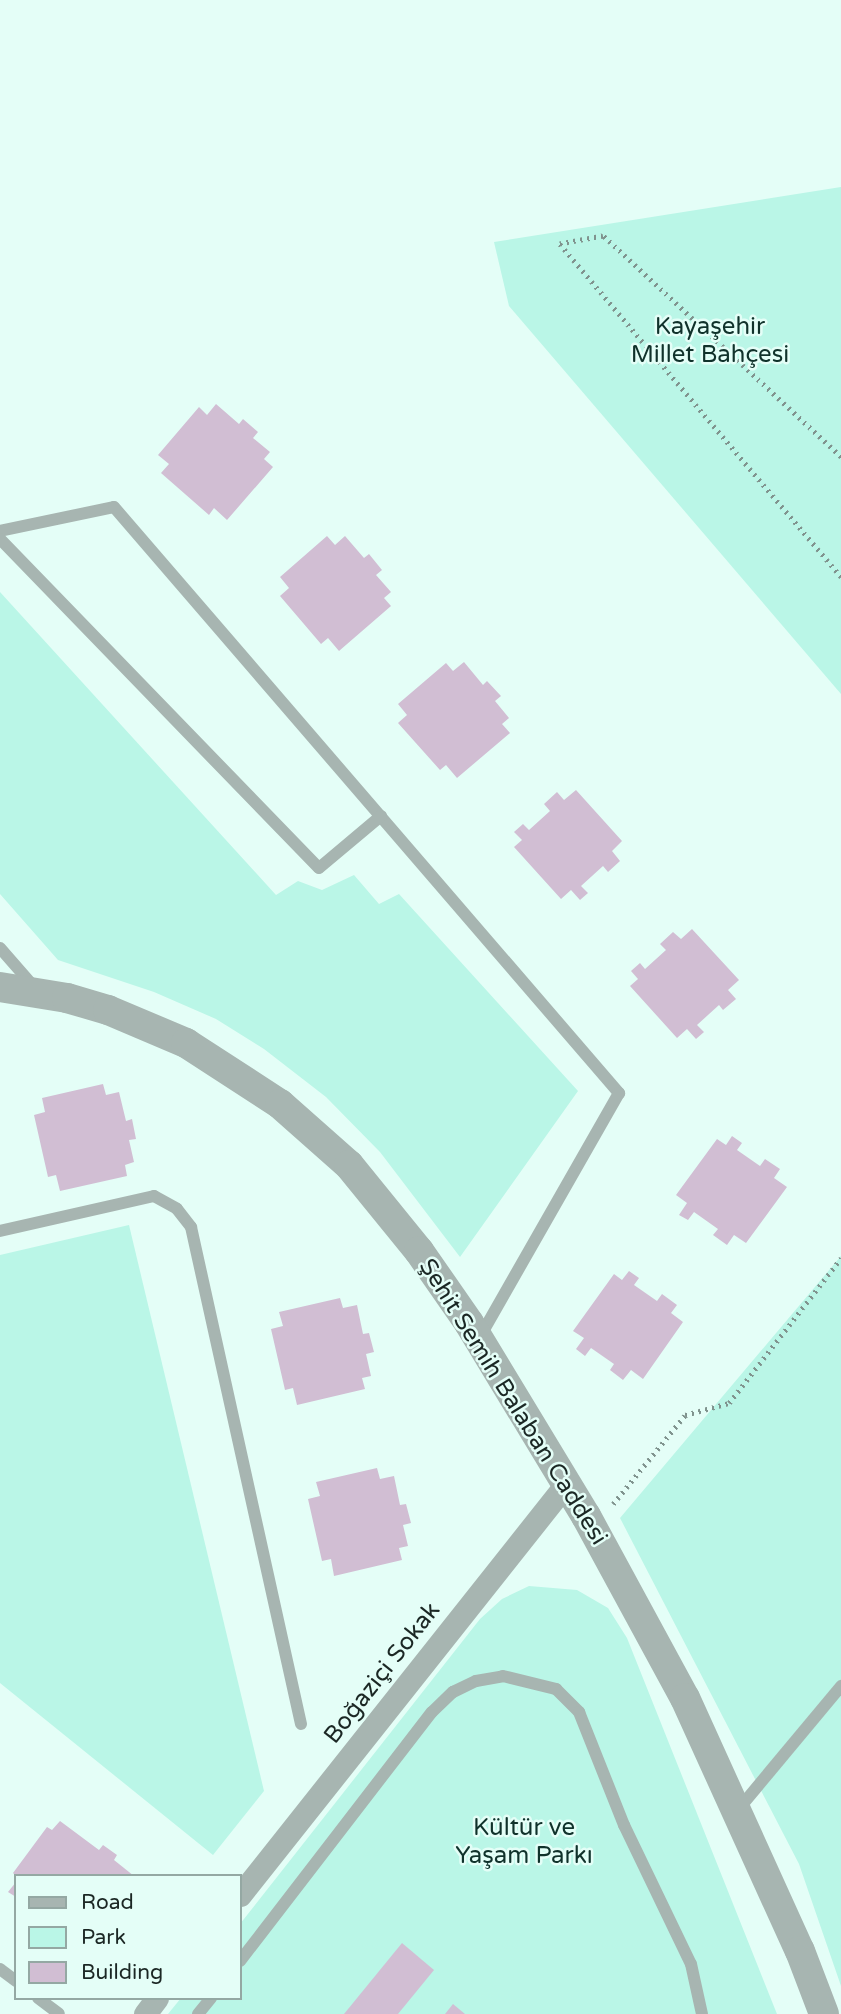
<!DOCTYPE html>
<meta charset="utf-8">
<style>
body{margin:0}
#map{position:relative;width:841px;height:2014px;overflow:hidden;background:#e4fef7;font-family:"Varela Round",sans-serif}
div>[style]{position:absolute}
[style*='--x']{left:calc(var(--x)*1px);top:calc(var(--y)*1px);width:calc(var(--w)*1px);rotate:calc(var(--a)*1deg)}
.green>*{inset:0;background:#baf6e7}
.building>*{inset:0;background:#d1bed3}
.path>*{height:4.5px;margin-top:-2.25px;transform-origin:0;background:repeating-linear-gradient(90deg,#80938e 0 2px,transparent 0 7px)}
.service>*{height:12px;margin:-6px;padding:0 6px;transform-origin:6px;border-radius:6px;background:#a7b5b1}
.minor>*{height:23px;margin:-11.5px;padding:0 11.5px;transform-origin:11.5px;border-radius:11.5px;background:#a7b5b1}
.tertiary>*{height:30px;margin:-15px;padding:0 15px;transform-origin:15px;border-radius:15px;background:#a7b5b1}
span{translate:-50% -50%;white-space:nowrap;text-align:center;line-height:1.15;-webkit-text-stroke:5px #e4fef7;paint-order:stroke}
.park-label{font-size:24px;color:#10322b}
.street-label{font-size:24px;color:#1b2724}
.legend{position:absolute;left:14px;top:1874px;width:228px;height:126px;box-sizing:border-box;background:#e4fef7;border:2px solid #94a8a3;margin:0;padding:9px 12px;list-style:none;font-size:21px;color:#1b2724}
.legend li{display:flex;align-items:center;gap:14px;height:35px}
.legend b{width:35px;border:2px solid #94a8a3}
</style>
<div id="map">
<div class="green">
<div style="clip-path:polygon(841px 187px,841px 694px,509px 306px,494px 242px)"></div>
<div style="clip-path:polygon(0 592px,276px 895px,298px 881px,322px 890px,354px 875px,379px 904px,399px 894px,578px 1091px,460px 1257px,380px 1152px,326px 1097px,264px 1049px,216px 1019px,154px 992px,58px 960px,0 894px)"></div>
<div style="clip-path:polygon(129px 1225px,264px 1791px,213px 1855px,0 1683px,0 1255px)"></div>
<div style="clip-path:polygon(841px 1256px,841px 1986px,799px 1864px,620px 1518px)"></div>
<div style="clip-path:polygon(529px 1586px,577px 1590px,608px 1608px,627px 1638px,777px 2014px,168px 2014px,181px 1998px,240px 1998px,240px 1924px,480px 1619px,502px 1599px)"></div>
</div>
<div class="building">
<div style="clip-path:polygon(216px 404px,239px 424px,243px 419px,258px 432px,253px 438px,270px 452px,264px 459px,273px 467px,227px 520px,214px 508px,209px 515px,161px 473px,169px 464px,158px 455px,199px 407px,207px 415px)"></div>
<div style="clip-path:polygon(327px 536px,335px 545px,345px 536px,364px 558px,369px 554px,382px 570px,376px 575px,391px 592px,384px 598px,391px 606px,339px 651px,328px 638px,321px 644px,280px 596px,289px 588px,280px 577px)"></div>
<div style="clip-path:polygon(464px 662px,483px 685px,487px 681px,501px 696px,495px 701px,509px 718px,502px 724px,510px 733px,457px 778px,446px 765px,440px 770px,398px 723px,407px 715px,398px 704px,446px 663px,453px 671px)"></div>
<div style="clip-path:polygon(576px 790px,622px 841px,612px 851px,620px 861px,608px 872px,603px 866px,581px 886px,588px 893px,580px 900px,571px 890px,561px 899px,514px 847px,522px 840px,514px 832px,523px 824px,529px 830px,550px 811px,544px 804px,557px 792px,564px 800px)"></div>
<div style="clip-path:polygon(692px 929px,739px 980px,728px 990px,736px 999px,723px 1010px,719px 1005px,697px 1025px,704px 1032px,696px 1039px,687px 1029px,677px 1038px,630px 986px,638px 979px,631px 971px,640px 963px,645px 969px,666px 950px,660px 944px,673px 932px,681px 939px)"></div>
<div style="clip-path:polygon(103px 1084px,106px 1095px,119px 1092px,126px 1121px,132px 1119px,136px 1139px,129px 1140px,134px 1162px,125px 1165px,127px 1176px,60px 1191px,56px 1175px,48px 1177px,34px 1115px,45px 1112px,42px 1098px)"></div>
<div style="clip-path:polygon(732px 1136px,742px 1143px,737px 1150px,760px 1166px,765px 1159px,780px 1169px,774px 1178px,787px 1187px,746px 1243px,734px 1235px,727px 1245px,713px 1235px,718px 1229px,694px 1212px,688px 1220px,679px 1215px,687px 1203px,676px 1195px,717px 1139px,726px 1145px)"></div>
<div style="clip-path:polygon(629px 1271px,639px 1278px,634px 1285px,657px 1301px,662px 1294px,677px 1305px,671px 1313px,683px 1322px,643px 1379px,631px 1370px,623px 1380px,610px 1370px,614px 1364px,591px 1348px,585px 1356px,576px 1349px,584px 1338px,573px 1331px,614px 1274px,622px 1280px)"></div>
<div style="clip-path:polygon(340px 1298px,343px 1308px,357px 1305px,363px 1334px,369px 1333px,374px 1352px,366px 1354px,371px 1376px,362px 1378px,365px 1389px,297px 1405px,293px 1388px,285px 1390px,271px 1329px,283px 1326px,279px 1312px)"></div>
<div style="clip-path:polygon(377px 1468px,380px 1479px,394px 1476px,400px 1505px,406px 1504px,411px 1523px,403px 1525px,408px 1546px,399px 1548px,402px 1560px,334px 1576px,331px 1559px,322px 1561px,308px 1499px,320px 1496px,316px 1482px)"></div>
<div style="clip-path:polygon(60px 1821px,99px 1850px,103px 1845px,117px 1855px,114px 1860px,134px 1876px,16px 1876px,13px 1873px,47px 1827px,52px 1830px)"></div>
<div style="clip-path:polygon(16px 1882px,16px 1897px,8px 1892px)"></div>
<div style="clip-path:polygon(402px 1943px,434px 1970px,398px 2014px,344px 2014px)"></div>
<div style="clip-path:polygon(453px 2004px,465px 2014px,445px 2014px)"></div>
</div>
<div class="path">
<div style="--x:841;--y:457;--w:325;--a:-137.1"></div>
<div style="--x:603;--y:236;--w:44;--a:169.5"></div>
<div style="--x:560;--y:244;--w:436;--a:49.8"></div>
<div style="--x:613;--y:1504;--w:114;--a:-51"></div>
<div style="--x:685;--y:1415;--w:46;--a:-15.3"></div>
<div style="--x:729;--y:1403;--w:183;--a:-52.3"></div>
</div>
<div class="service">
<div style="--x:0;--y:531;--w:116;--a:-11.9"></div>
<div style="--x:114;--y:507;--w:774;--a:49.25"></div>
<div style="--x:619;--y:1093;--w:282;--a:119.7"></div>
<div style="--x:0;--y:539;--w:458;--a:45.9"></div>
<div style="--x:319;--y:868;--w:81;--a:-40"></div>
<div style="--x:0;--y:948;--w:53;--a:48.8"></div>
<div style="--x:0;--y:1231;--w:158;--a:-12.8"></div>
<div style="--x:154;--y:1196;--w:26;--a:29"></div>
<div style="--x:177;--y:1209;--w:23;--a:52"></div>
<div style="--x:191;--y:1227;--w:509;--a:77.52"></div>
<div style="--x:737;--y:1811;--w:163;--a:-50.2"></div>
<div style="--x:240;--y:1961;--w:314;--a:-52.4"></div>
<div style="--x:432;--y:1712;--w:29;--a:-44"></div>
<div style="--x:453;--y:1692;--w:25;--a:-26"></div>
<div style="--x:476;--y:1681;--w:27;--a:-10"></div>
<div style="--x:503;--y:1676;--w:55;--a:13.8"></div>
<div style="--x:556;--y:1689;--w:33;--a:45"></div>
<div style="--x:579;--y:1712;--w:122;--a:68.3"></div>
<div style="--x:624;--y:1825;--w:154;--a:64.3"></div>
<div style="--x:691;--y:1964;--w:51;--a:77.6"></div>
<div style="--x:0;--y:1969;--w:20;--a:37"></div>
<div style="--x:38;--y:1998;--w:26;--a:37"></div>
<div style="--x:198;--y:2014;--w:21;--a:-51"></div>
</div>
<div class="minor">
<div style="--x:240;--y:1895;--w:525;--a:-51.58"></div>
<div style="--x:145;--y:2014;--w:20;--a:-53"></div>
</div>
<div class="tertiary">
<div style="--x:0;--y:987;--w:68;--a:9.3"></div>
<div style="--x:67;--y:998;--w:43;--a:16.3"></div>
<div style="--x:108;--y:1010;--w:85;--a:22.9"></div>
<div style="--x:186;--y:1043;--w:112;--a:33"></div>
<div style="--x:280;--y:1104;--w:92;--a:41.5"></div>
<div style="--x:349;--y:1165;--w:111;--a:50.9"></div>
<div style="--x:419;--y:1251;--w:88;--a:55.2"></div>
<div style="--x:469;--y:1323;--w:226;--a:58.8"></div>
<div style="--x:586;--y:1516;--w:207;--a:61.5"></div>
<div style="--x:685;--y:1698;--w:278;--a:65.6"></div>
<div style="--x:800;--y:1951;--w:67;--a:69.1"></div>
</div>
<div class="park-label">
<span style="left:710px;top:341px">Kayaşehir<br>Millet Bahçesi</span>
<span style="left:524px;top:1842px">Kültür ve<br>Yaşam Parkı</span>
</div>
<div class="street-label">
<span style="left:513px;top:1402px;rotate:58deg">Şehit Semih Balaban Caddesi</span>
<span style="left:382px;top:1673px;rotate:-52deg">Boğaziçi Sokak</span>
</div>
<ul class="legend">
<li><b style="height:9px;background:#a7b5b1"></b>Road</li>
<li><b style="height:19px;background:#baf6e7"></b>Park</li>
<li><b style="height:19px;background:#d1bed3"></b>Building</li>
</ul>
</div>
